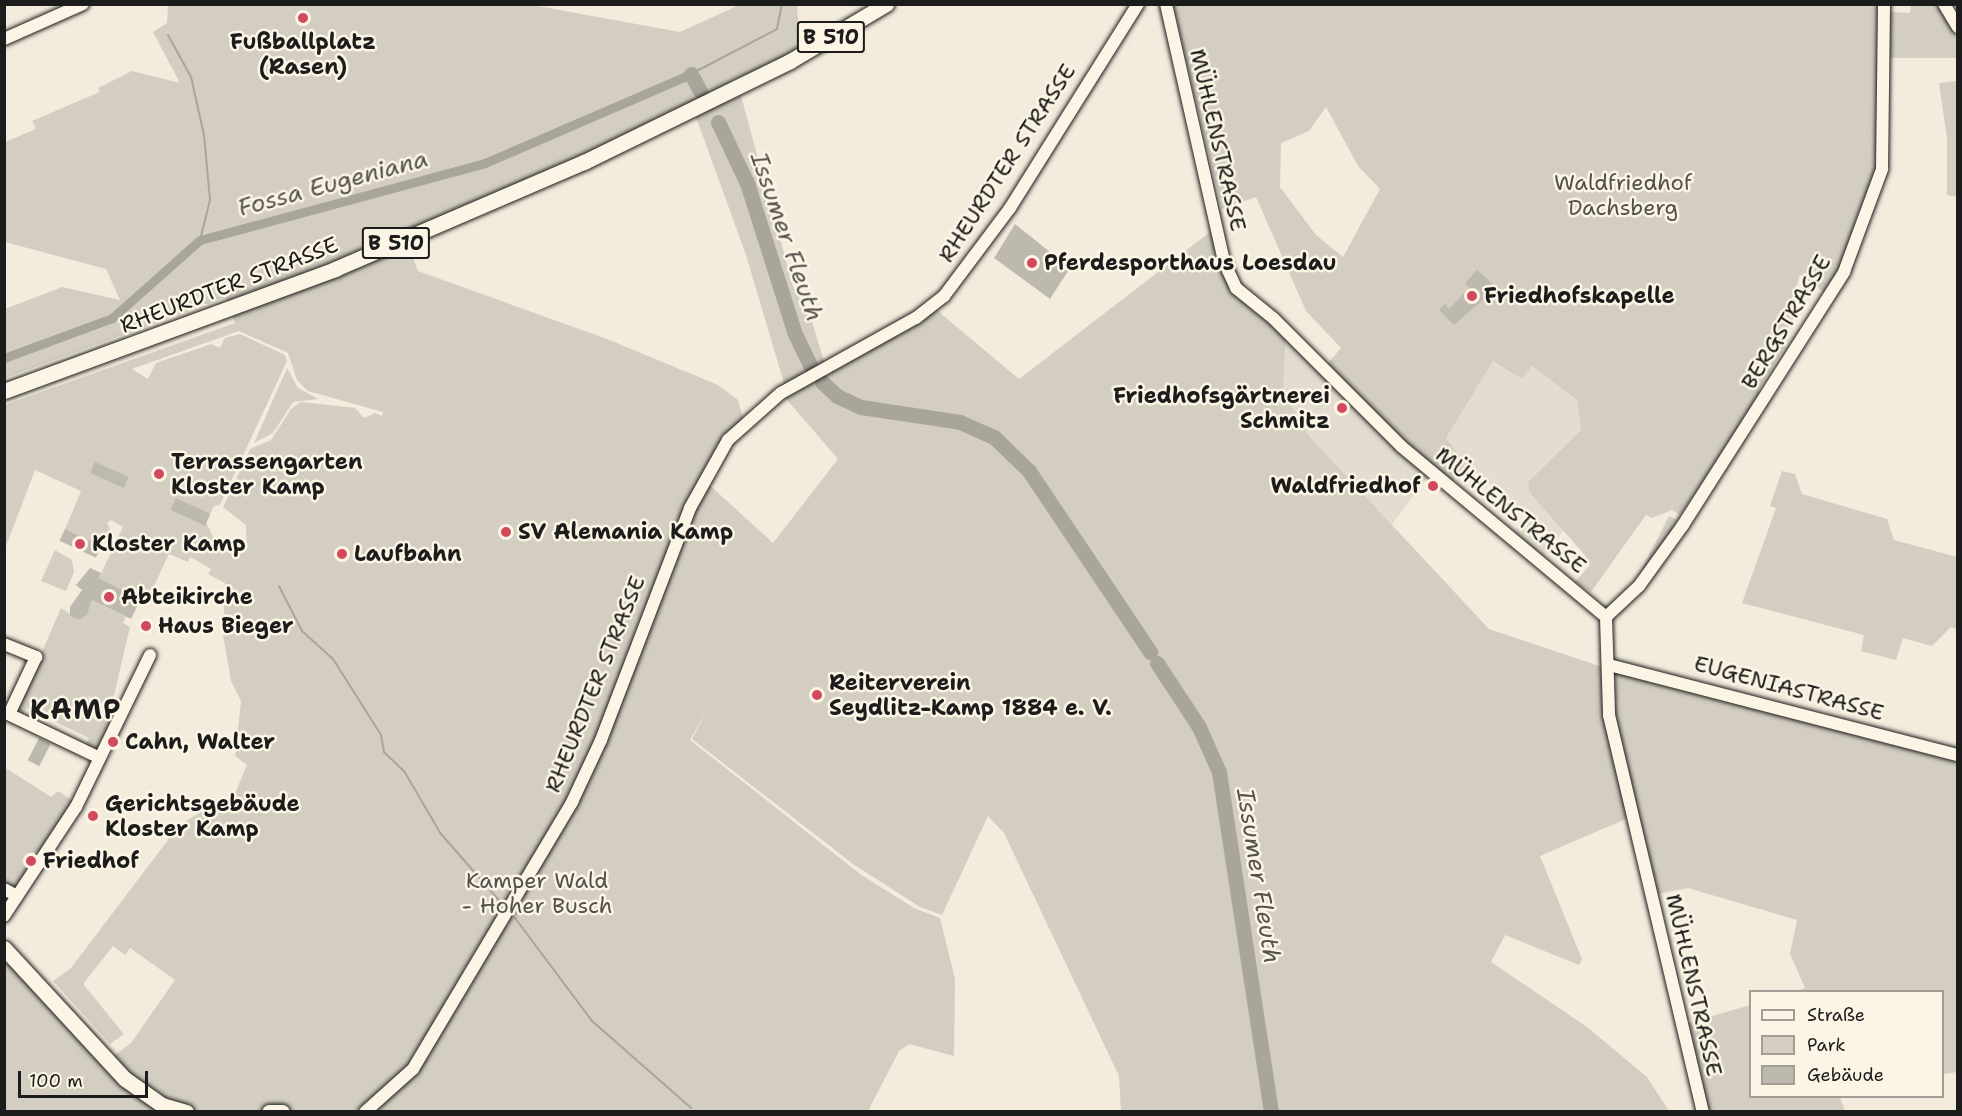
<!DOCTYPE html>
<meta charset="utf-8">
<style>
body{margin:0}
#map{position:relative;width:1962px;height:1116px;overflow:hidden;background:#f3ecdd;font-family:"Shantell Sans",sans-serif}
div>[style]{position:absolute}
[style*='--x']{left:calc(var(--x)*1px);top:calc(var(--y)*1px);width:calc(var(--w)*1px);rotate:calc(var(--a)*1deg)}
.built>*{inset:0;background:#e3ddcf}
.green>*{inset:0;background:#d3cec1;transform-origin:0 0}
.stream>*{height:2px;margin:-1px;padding:0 1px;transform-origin:1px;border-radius:1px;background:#aaa59b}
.canal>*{height:9px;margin:-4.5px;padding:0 4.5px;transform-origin:4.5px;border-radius:4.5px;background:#aaa59b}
.river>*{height:15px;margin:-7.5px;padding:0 7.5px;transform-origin:7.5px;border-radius:7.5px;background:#aaa59b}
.building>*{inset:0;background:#beb9ae;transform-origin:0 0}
.roads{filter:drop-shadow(0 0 2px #1c1c1c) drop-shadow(0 0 2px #1c1c1c)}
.minor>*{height:12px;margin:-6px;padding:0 6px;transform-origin:6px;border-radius:6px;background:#fcf5e5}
.major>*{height:15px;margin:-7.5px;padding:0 7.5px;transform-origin:7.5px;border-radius:7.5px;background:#fcf5e5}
.dots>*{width:16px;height:16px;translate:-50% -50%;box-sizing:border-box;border:3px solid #fcf5e5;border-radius:50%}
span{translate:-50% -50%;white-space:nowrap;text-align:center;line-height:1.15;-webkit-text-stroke:5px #fcf5e5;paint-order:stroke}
.shield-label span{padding:2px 4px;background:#fcf5e5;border:2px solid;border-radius:4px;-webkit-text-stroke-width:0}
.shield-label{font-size:21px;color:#1c1c1c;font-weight:700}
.poi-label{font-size:22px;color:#1c1c1c;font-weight:700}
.left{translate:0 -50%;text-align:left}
.right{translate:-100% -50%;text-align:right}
.street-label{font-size:22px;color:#1c1c1c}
.park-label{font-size:22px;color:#53514e}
.water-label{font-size:24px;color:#55534f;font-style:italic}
.district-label{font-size:28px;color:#1c1c1c;font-weight:700;letter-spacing:1.5px}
.frame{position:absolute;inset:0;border:6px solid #1c1c1c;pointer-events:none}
.legend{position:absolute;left:1749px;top:990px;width:195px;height:108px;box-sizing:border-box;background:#fcf5e5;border:2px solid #a29e95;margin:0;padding:8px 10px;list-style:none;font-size:18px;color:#1c1c1c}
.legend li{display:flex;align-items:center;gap:12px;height:30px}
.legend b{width:30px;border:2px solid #a29e95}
.scale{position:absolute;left:18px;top:1071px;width:130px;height:27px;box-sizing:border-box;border:3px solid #1c1c1c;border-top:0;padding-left:8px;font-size:18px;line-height:21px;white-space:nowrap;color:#1c1c1c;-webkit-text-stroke:4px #fcf5e5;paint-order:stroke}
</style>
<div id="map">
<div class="built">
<div style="clip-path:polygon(1286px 335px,1428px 476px,1391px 526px,1309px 436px,1283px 390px)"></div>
<div style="clip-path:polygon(1493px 360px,1522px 379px,1532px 366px,1577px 400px,1581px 430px,1528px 482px,1529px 492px,1564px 530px,1541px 558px,1517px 537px,1515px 531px,1527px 516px,1466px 464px,1446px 438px)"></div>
</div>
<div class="green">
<div style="clip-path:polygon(evenodd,168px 5px,532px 5px,680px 32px,739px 5px,797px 5px,801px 55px,734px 79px,695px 108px,741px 96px,793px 286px,810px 315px,826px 368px,932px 306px,1019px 379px,1214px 229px,1215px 260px,1235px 296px,1286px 335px,1283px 390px,1309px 436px,1489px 629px,1602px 667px,1603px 714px,1628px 818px,1540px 856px,1582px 959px,1579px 965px,1505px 935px,1491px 962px,1587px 1027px,1647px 1077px,1669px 1111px,1121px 1111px,1119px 1076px,1004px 833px,988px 816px,942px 915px,920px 907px,853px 864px,692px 739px,708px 708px,690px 740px,860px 874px,914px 908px,940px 918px,955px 979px,954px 1056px,909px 1044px,899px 1051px,868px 1111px,5px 1111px,5px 962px,28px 977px,108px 1060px,131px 1043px,175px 980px,130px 948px,125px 955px,113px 946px,83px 984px,124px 1034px,110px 1044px,53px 981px,71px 968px,168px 840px,166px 832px,235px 793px,247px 765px,235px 756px,241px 701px,231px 681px,223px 635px,225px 583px,208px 574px,211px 569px,190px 557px,188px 562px,169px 554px,151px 592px,145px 590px,141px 599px,99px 578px,123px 527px,111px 520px,107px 523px,110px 529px,101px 546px,65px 529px,81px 491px,35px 470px,5px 549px,5px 405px,235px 323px,226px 297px,5px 378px,5px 309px,62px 287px,120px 300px,106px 269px,5px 242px,5px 142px,36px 129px,32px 121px,100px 92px,98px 88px,132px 71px,180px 83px,153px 32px,167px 23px,168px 5px,693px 109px,746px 255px,786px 390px,781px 393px,838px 459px,773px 543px,704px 480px,744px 421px,738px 400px,718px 385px,607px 339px,418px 271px,406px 239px,693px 109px,168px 5px,239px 331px,288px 353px,297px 380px,308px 391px,383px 412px,382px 416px,375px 413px,364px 418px,355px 408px,301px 402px,291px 409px,271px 440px,250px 449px,223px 507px,246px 525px,247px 549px,217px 545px,206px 522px,214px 506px,220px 505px,287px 361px,285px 355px,240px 334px,225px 338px,220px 348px,211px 344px,156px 363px,148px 379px,132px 369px,239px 331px)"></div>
<div style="clip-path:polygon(evenodd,1173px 5px,1881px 5px,1881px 140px,1875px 186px,1828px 295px,1800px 275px,1791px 302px,1799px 308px,1783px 336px,1786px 345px,1759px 389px,1759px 399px,1680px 515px,1672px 510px,1652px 518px,1646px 515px,1591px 592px,1575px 582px,1590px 565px,1584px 554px,1529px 492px,1528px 482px,1581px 430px,1577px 400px,1532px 366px,1522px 379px,1493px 361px,1446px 438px,1466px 464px,1452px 482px,1401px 439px,1328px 363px,1341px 348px,1306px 311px,1256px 197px,1222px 209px,1173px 5px,1326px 107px,1358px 166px,1380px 189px,1343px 257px,1316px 235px,1280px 187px,1281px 143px,1309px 131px,1326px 107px)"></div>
<div style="clip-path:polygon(1911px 5px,1940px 6px,1957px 36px,1957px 58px,1889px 58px,1889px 12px,1910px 13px)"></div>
<div style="clip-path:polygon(1957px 81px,1958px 81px,1957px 197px,1947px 195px,1947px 138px,1939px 83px)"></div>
<div style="clip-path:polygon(287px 368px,298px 388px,318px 399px,293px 402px,273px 433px,254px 443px)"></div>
<div style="clip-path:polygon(1782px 471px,1795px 474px,1802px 494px,1887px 519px,1894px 540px,1957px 557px,1957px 629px,1951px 627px,1932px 646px,1903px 638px,1896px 660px,1861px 651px,1864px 635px,1742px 603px,1776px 508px,1770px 506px)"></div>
<div style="left:1669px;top:516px;width:9px;height:66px;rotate:27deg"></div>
<div style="clip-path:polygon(55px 550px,72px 560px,74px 572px,66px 591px,41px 581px)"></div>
<div style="clip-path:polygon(92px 600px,126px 617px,123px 623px,130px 627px,110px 712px,116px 715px,97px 750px,86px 745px,89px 738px,27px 708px,23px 715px,18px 709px,32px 674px,39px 668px,39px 659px,61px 608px,79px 620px,87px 615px)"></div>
<div style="clip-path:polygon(1616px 669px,1957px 762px,1957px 1072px,1943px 1074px,1942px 992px,1796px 991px,1805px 988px,1790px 954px,1797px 920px,1688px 888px,1656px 894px,1615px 718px)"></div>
<div style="clip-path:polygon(4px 767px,51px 797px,58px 791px,73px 801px,41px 853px,32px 852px,26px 862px,32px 866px,15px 889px,5px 884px)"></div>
<div style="clip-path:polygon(1750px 1005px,1750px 1096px,1840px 1097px,1845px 1111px,1703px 1111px,1682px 1025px)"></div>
</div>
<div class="stream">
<div style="--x:168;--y:35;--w:48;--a:61.3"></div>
<div style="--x:191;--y:77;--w:59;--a:77.4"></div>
<div style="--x:204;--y:135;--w:65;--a:84.7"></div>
<div style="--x:210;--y:200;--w:41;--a:104"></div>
<div style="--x:691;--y:74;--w:97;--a:-27.6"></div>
<div style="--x:777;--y:29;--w:25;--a:-79"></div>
<div style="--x:279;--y:586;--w:51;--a:62.9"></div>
<div style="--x:302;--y:631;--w:42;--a:42.1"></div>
<div style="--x:333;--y:659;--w:90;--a:57.7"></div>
<div style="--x:381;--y:735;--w:17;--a:80"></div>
<div style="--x:384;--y:752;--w:28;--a:44"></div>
<div style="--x:404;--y:771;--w:73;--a:59.6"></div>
<div style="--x:441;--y:834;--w:96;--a:48.8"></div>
<div style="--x:515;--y:918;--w:129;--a:53.2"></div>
<div style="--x:592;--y:1021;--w:132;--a:41.3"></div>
</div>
<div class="canal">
<div style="--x:4;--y:358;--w:115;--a:-20.3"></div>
<div style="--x:112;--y:318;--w:118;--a:-41.6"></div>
<div style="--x:200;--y:240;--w:295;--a:-15.1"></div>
<div style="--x:485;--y:163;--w:224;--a:-23.4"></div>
</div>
<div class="river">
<div style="--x:691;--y:74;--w:19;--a:62"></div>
<div style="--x:718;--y:122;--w:68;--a:64.6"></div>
<div style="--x:747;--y:183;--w:158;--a:72.4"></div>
<div style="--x:795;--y:334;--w:37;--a:64"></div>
<div style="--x:822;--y:382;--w:21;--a:43"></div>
<div style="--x:837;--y:396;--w:26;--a:25"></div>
<div style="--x:861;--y:407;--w:100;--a:8.6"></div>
<div style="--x:960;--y:422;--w:37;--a:24"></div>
<div style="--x:994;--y:437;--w:49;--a:44.2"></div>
<div style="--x:1029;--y:471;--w:218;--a:56.2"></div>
<div style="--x:1157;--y:663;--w:77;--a:56.7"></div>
<div style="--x:1199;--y:727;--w:49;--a:66"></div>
<div style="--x:1219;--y:772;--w:344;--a:81.3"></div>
</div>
<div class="building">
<div style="clip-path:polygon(1015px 224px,1070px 268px,1050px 299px,994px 258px)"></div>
<div style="clip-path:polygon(1477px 270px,1497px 288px,1454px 325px,1439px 310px,1445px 304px,1449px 309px,1469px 288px,1465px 283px)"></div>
<div style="left:95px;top:462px;width:37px;height:12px;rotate:24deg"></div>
<div style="left:176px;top:498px;width:38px;height:13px;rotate:25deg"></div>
<div style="left:65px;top:529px;width:40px;height:13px;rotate:25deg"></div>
<div style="clip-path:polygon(90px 568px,101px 573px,99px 578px,141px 599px,131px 619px,92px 600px,87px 615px,79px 620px,70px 616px,70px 607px,82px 590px,76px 585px)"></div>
<div style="left:39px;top:738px;width:13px;height:25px;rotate:27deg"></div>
</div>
<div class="roads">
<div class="minor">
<div style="--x:1166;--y:4;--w:264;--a:77.3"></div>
<div style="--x:1224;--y:262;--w:29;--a:65"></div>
<div style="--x:1236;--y:288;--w:49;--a:39.2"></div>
<div style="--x:1274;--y:319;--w:181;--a:45"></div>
<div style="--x:1402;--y:447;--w:266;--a:39.8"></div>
<div style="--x:1606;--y:617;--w:98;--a:88.2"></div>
<div style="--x:1609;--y:715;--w:408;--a:76.7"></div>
<div style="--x:1944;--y:4;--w:27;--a:59"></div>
<div style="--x:4;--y:39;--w:86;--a:-23.9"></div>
<div style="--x:1606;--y:617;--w:45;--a:-43.2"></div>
<div style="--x:1639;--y:586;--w:75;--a:-54.2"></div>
<div style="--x:1683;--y:525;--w:300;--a:-57.5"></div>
<div style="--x:1844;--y:272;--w:110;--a:-69.7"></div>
<div style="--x:1882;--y:169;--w:165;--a:-89.3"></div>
<div style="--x:4;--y:644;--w:35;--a:22"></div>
<div style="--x:36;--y:657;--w:63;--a:115.3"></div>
<div style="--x:1609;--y:665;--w:360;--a:14.5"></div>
<div style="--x:4;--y:712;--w:106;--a:25.6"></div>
<div style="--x:4;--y:889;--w:15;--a:28"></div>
<div style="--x:4;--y:916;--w:131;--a:-56.6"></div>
<div style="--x:76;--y:807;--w:169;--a:-64"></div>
<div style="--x:365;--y:1112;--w:64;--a:-41.9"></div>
<div style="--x:413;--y:1069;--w:311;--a:-59.2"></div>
<div style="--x:572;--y:802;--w:68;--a:-64.9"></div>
<div style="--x:601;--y:740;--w:248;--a:-69"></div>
<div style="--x:690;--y:508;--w:78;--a:-60.8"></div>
<div style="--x:728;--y:440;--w:71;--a:-41.6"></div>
<div style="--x:781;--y:393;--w:154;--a:-29.1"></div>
<div style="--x:916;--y:318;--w:36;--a:-38"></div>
<div style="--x:944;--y:296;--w:110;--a:-53.1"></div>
<div style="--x:1010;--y:208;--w:241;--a:-57.9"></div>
</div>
<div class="major">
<div style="--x:4;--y:391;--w:353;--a:-20.2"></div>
<div style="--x:335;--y:269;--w:271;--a:-23.3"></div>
<div style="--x:584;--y:162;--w:229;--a:-26.1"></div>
<div style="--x:790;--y:61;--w:112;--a:-30.7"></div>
<div style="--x:4;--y:948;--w:178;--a:47.3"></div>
<div style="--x:125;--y:1079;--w:45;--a:35.1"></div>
<div style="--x:162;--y:1105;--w:25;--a:16"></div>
<div style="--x:269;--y:1112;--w:13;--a:0"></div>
</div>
</div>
<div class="dots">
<div style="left:303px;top:18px;background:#d1495b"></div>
<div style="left:1032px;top:263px;background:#d1495b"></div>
<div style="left:1472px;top:296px;background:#d1495b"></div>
<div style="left:1342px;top:408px;background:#d1495b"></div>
<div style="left:159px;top:474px;background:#d1495b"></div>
<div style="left:1433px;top:486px;background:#d1495b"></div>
<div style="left:506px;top:532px;background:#d1495b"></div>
<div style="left:80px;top:544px;background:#d1495b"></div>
<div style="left:342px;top:554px;background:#d1495b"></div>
<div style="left:109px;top:597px;background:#d1495b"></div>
<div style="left:146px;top:626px;background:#d1495b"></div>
<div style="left:817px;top:695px;background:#d1495b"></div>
<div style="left:113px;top:742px;background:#d1495b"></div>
<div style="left:93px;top:816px;background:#d1495b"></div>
<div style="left:31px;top:861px;background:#d1495b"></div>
</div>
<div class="shield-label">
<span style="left:831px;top:37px">B 510</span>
<span style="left:396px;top:243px">B 510</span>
</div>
<div class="poi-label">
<span style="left:303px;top:54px">Fußballplatz<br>(Rasen)</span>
<span class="left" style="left:1044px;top:263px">Pferdesporthaus Loesdau</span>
<span class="left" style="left:1484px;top:296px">Friedhofskapelle</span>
<span class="right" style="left:1330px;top:408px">Friedhofsgärtnerei<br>Schmitz</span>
<span class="left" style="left:171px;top:474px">Terrassengarten<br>Kloster Kamp</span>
<span class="right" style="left:1421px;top:486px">Waldfriedhof</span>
<span class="left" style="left:518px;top:532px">SV Alemania Kamp</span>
<span class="left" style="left:92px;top:544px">Kloster Kamp</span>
<span class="left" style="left:354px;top:554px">Laufbahn</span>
<span class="left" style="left:121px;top:597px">Abteikirche</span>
<span class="left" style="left:158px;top:626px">Haus Bieger</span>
<span class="left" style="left:829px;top:695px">Reiterverein<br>Seydlitz-Kamp 1884 e. V.</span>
<span class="left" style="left:125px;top:742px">Cahn, Walter</span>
<span class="left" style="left:105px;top:816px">Gerichtsgebäude<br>Kloster Kamp</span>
<span class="left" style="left:43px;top:861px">Friedhof</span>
</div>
<div class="street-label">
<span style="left:1218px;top:140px;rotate:77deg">MÜHLENSTRASSE</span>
<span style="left:1007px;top:163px;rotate:-57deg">RHEURDTER STRASSE</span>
<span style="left:229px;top:285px;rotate:-21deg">RHEURDTER STRASSE</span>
<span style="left:1786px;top:322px;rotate:-59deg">BERGSTRASSE</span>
<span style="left:1511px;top:510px;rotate:39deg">MÜHLENSTRASSE</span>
<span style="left:595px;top:684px;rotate:-68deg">RHEURDTER STRASSE</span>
<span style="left:1789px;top:688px;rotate:15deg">EUGENIASTRASSE</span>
<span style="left:1694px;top:985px;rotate:77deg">MÜHLENSTRASSE</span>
</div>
<div class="park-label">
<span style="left:1623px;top:195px">Waldfriedhof<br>Dachsberg</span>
<span style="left:537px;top:893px">Kamper Wald<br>- Hoher Busch</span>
</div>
<div class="water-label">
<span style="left:333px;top:184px;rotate:-15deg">Fossa Eugeniana</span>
<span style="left:786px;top:237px;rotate:71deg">Issumer Fleuth</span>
<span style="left:1258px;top:876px;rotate:81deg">Issumer Fleuth</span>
</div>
<div class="district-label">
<span style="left:76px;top:709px">KAMP</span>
</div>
<div class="frame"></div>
<ul class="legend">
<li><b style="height:8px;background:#fcf5e5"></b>Straße</li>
<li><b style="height:16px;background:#d3cec1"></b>Park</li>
<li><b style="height:16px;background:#beb9ae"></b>Gebäude</li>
</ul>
<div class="scale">100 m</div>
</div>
